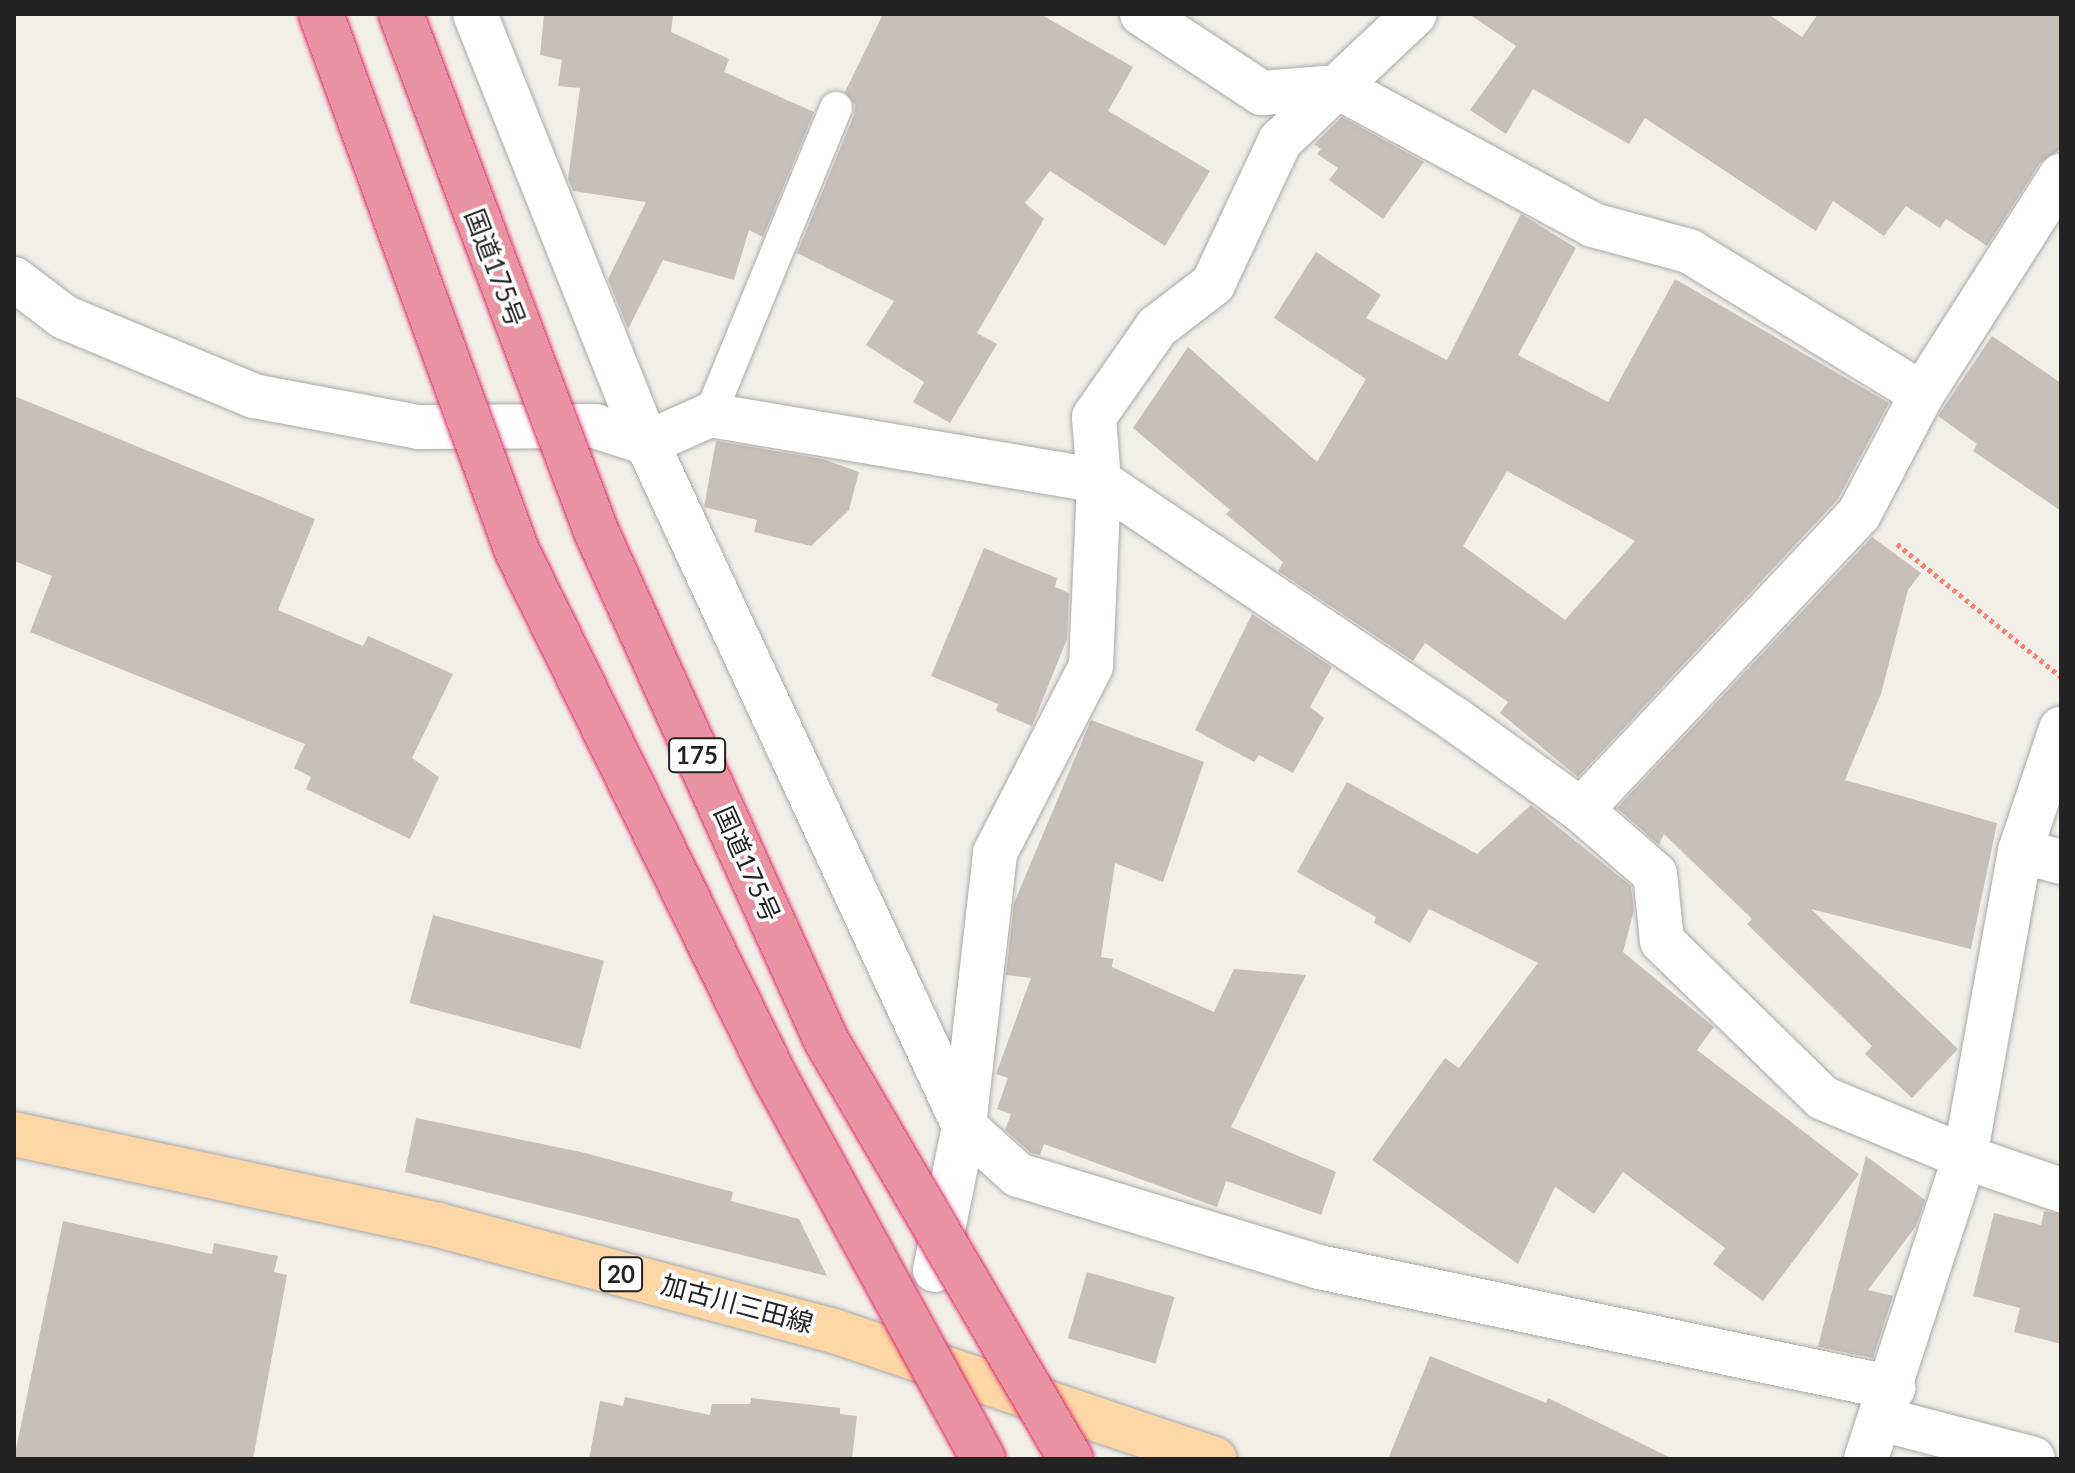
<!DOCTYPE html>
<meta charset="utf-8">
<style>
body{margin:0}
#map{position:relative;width:2075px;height:1473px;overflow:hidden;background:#f2efe9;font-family:Lato,"Noto Sans JP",sans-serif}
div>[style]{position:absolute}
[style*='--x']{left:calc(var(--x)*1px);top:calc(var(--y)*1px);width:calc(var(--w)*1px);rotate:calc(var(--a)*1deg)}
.building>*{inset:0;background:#c7bfb8;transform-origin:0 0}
.path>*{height:5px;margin-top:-2.5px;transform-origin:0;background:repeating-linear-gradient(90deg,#fa8072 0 4px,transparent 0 8px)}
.roads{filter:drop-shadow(0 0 2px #a9a9a9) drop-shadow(0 0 2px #a9a9a9)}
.lane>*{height:32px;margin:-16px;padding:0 16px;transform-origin:16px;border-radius:16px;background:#fff}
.street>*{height:44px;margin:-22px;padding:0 22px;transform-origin:22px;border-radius:22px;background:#fff}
.primary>*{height:44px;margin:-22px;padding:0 22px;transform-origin:22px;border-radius:22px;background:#fcd6a4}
.bridges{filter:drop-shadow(0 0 2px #dc2a67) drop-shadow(0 0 2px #dc2a67)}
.highway-bridge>*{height:44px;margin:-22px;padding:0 22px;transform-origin:22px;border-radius:22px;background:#e892a2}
span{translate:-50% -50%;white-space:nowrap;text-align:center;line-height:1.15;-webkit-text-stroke:7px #fff;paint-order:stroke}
.shield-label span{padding:2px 6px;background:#fff;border:2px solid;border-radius:6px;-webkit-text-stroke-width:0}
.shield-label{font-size:24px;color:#222;font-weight:700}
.street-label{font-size:26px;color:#222}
.frame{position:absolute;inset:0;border:16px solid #222;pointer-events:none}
</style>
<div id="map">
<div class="building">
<div style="clip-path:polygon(544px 14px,673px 14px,671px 32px,729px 59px,724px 72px,814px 112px,763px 237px,749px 230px,734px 280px,663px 260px,628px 329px,608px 279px,646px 202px,573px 191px,568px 179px,580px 88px,558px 86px,562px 60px,540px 55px)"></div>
<div style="clip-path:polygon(883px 14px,1040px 14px,1133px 67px,1108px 111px,1210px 171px,1165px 246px,1050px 171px,1025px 203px,1044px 219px,977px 333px,997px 344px,950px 423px,913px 402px,924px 382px,866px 345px,894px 301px,797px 253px,854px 115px,855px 105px,845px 92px)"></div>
<div style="clip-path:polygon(1469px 14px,1768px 14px,1802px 37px,1818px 14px,2061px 14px,2061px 149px,2040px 163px,1987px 246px,1946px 219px,1940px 228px,1906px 206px,1884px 236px,1833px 201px,1816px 231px,1645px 118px,1629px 144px,1533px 89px,1506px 134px,1470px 110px,1516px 46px)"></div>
<div style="clip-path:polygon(1342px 117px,1424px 162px,1383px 219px,1329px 180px,1338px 168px,1317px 154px,1321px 149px,1314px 144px)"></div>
<div style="clip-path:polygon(evenodd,1521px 214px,1576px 248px,1518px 355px,1608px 402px,1675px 279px,1889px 403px,1838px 499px,1578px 777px,1500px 713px,1508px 702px,1425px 643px,1413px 661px,1278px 571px,1283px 562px,1226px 514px,1230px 510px,1133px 428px,1188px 347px,1317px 462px,1366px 379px,1274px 318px,1316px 252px,1381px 295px,1366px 318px,1447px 360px,1521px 214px,1507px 471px,1635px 541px,1565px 620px,1463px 546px,1507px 471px)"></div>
<div style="clip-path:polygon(1992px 336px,2061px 383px,2061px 511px,1973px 451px,1977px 444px,1938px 416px)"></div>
<div style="clip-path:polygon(14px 396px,315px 519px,278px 610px,363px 646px,368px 636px,453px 674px,412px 758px,439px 777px,410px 839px,306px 789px,311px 777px,294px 768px,305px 744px,30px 632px,52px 576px,14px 561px)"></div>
<div style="clip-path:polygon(716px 441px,823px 459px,859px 472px,849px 510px,811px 546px,754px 532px,757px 520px,704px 507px)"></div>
<div style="clip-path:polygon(1872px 537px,1921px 573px,1908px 590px,1881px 694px,1845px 780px,1997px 823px,1971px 949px,1811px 909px,1958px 1049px,1912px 1098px,1865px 1054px,1872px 1046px,1747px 924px,1752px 919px,1664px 834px,1659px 845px,1617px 808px)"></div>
<div style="clip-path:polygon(984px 548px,1057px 578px,1055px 587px,1069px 593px,1067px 639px,1032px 726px,996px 711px,998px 704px,931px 676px)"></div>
<div style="clip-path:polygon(1252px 614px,1332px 667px,1310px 707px,1324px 718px,1293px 773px,1259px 755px,1254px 762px,1195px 730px)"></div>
<div style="clip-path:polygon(1091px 720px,1204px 762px,1163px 882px,1115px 863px,1101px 957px,1113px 959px,1112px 967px,1214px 1012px,1234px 969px,1306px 975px,1231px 1127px,1336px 1172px,1321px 1215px,1226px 1181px,1217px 1207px,1044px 1144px,1040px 1155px,1031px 1153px,1005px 1130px,1011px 1114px,997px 1109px,1008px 1078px,996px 1074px,1031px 978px,1006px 975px,1014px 903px)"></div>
<div style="clip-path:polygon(1347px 782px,1477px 854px,1531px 805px,1631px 886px,1634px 910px,1623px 952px,1714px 1027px,1697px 1050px,1859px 1174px,1763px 1301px,1713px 1264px,1725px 1248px,1623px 1172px,1594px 1214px,1555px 1187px,1518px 1264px,1372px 1160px,1445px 1058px,1459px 1068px,1538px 963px,1429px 909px,1410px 943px,1374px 923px,1376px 917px,1297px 872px)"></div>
<div style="left:433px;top:915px;width:177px;height:91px;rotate:15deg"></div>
<div style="clip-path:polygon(416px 1118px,581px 1152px,733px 1192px,731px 1201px,799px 1219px,827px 1276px,405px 1172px)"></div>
<div style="clip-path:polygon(1866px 1156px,1925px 1200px,1916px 1226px,1868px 1290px,1893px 1296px,1873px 1358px,1818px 1347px)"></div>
<div style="clip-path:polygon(2044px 1211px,2061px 1214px,2061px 1344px,2014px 1332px,2020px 1308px,1973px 1296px,1994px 1213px,2041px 1225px)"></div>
<div style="clip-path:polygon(63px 1221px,212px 1254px,214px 1243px,278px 1256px,274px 1272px,287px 1275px,253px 1459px,14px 1459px)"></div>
<div style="left:1087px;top:1272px;width:91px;height:69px;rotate:16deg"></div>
<div style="clip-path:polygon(1430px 1356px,1546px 1403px,1548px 1398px,1673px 1459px,1388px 1459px)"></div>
<div style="clip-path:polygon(625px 1397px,710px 1415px,712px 1404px,750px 1404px,751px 1398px,840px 1408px,840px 1414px,857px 1416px,852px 1459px,589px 1459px,600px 1401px,623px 1406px)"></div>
</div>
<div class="path">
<div style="--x:1897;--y:544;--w:211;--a:39"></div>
</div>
<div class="roads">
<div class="lane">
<div style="--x:710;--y:415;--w:332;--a:-67.7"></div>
</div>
<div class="street">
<div style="--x:475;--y:14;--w:462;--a:68.2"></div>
<div style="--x:647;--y:443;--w:753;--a:65.1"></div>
<div style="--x:964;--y:1126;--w:73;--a:42.2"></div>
<div style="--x:1018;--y:1175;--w:315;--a:17"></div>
<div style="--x:1319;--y:1267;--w:587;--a:11.9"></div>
<div style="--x:1142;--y:14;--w:144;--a:33.4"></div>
<div style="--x:1262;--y:93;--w:76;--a:-4.5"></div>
<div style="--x:1338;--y:87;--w:290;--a:28.4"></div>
<div style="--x:1593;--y:225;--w:99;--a:15.2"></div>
<div style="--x:1689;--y:251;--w:273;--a:31.5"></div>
<div style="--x:14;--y:279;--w:63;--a:37.2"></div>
<div style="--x:64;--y:317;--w:206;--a:22.6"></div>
<div style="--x:254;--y:396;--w:167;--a:10.7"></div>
<div style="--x:418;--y:427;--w:177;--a:-0.3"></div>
<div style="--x:595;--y:426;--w:55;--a:18.1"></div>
<div style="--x:647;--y:443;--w:69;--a:-24"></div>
<div style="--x:710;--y:415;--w:395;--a:9.6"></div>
<div style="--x:1099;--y:481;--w:430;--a:33.8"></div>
<div style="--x:1456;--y:720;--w:154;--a:35.8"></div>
<div style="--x:1581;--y:810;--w:98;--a:40.9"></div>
<div style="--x:1655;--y:874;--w:67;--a:84"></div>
<div style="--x:1662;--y:941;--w:225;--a:44.3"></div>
<div style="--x:1823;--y:1098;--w:154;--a:22.6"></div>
<div style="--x:1965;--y:1157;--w:102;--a:19"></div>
<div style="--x:1581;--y:810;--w:406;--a:-46.8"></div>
<div style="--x:1859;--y:514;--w:136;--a:-62.3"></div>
<div style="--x:1922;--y:394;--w:259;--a:-57.5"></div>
<div style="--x:2020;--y:851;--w:42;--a:15"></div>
<div style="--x:935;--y:1270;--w:147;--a:-78.6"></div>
<div style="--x:964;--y:1126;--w:275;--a:-83.5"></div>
<div style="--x:995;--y:853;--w:210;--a:-62.8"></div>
<div style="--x:1091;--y:666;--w:185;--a:-87.5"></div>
<div style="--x:1099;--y:481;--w:64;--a:-94.5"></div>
<div style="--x:1094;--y:417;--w:110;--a:-55"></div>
<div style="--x:1157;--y:327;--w:71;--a:-37.5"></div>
<div style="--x:1213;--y:284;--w:158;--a:-64.9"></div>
<div style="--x:1280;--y:141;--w:185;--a:-43.3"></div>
<div style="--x:1881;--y:1419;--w:157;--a:14.7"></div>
<div style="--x:1866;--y:1459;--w:318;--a:-71.9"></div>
<div style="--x:1965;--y:1157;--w:311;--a:-79.8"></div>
<div style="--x:2020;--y:851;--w:129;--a:-71.4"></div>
</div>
<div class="primary">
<div style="--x:14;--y:1134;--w:434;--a:12.1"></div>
<div style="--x:438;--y:1225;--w:407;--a:15"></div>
<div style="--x:831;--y:1330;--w:405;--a:18.6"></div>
</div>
</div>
<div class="bridges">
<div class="highway-bridge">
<div style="--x:321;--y:14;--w:572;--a:69.95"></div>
<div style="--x:517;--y:551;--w:584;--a:63.87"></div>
<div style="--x:774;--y:1075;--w:437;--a:61.4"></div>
<div style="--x:401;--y:14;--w:553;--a:69.33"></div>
<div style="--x:596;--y:531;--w:559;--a:65.68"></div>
<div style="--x:826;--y:1040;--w:485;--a:59.7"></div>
</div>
</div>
<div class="shield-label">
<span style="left:697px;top:755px">175</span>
<span style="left:621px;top:1274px">20</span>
</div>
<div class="street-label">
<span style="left:495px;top:268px;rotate:69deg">国道175号</span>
<span style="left:747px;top:864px;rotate:66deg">国道175号</span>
<span style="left:737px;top:1304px;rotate:15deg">加古川三田線</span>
</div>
<div class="frame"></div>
</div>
